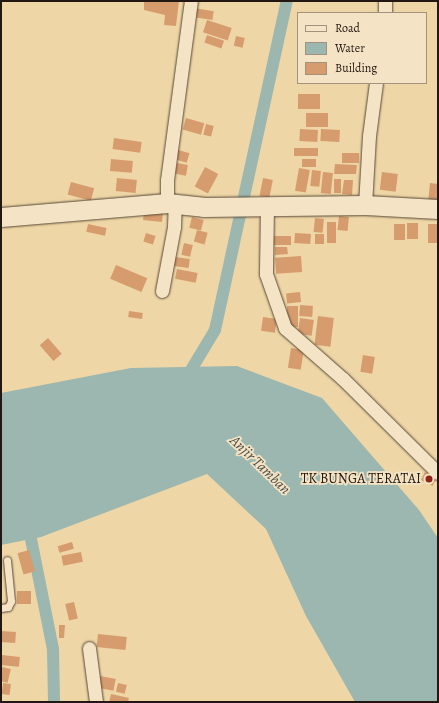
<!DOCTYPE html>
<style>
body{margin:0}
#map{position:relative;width:439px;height:703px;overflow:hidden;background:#eed6a6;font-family:Alegreya,serif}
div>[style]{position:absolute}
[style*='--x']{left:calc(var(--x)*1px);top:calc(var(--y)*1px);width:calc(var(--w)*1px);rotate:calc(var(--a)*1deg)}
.water>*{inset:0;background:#9bb7af}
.canal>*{height:12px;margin:-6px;padding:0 6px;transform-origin:6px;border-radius:6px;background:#9bb7af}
.building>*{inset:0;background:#d79c6e;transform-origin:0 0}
.roads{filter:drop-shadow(0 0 1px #564736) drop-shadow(0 0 1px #564736)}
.lane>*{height:7px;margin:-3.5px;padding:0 3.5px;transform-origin:3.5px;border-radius:3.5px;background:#f4e4c5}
.street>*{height:13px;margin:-6.5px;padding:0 6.5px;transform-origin:6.5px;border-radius:6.5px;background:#f4e4c5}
.secondary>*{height:19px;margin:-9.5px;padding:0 9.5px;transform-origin:9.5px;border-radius:9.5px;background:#f4e4c5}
.dots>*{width:11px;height:11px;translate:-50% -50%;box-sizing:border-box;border:2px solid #f4e4c5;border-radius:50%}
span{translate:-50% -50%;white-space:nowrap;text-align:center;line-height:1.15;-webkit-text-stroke:3.5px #f4e4c5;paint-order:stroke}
.poi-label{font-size:14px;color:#231711}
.right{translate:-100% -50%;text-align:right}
.water-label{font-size:15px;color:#4d4f48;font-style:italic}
.frame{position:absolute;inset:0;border:2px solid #231711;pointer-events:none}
.legend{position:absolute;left:297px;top:12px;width:130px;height:72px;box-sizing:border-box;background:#f4e4c5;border:1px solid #a0927d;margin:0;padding:5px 7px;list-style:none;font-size:12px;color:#231711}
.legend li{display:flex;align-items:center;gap:8px;height:20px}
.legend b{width:20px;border:1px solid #a0927d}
</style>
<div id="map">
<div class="water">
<div style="clip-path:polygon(237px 366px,322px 398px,419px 510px,438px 538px,438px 702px,355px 702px,306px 616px,266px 529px,207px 474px,41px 537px,1px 545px,1px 393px,131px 368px)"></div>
</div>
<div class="canal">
<div style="--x:185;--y:380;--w:58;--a:-59"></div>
<div style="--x:215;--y:330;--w:337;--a:-77.7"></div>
<div style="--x:28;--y:524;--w:127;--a:78.7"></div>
<div style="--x:53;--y:649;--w:53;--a:88.9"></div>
</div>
<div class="building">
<div style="clip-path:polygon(144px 1px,179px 1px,176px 26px,164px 25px,165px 15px,144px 10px)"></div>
<div style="left:194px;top:8px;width:20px;height:9px;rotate:9deg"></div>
<div style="left:207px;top:20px;width:26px;height:13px;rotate:18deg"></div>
<div style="left:207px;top:35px;width:18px;height:8px;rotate:19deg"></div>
<div style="left:236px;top:36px;width:9px;height:10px;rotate:13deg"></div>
<div style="left:298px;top:94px;width:22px;height:15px"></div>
<div style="left:306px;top:113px;width:22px;height:14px"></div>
<div style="left:186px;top:118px;width:19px;height:12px;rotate:16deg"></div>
<div style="left:206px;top:124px;width:8px;height:11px;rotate:14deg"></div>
<div style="left:300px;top:129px;width:18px;height:12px;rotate:3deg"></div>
<div style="left:321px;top:129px;width:19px;height:12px;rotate:3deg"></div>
<div style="left:114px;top:138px;width:28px;height:11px;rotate:8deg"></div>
<div style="left:318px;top:148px;width:8px;height:24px;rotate:90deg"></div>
<div style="left:175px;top:149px;width:15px;height:10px;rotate:16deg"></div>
<div style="left:342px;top:153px;width:17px;height:10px"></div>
<div style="left:111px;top:159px;width:22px;height:12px;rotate:5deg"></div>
<div style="left:302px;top:159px;width:14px;height:8px"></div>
<div style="left:177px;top:163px;width:11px;height:11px;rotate:10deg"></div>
<div style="clip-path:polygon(335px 164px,357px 165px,356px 174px,334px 174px)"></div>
<div style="left:205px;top:167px;width:15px;height:22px;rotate:28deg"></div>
<div style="left:299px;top:168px;width:11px;height:23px;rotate:10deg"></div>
<div style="left:312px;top:170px;width:9px;height:16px;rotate:6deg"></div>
<div style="left:323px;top:172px;width:10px;height:21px;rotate:6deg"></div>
<div style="left:382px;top:172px;width:16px;height:18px;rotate:7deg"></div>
<div style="left:117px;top:178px;width:20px;height:13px;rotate:6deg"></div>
<div style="left:263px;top:178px;width:10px;height:18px;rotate:11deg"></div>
<div style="left:334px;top:179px;width:7px;height:14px"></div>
<div style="clip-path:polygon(344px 180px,353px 180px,352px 195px,342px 194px)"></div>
<div style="left:71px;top:182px;width:24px;height:13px;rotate:15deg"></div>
<div style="clip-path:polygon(430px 183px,438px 184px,438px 204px,428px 203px)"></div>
<div style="left:144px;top:211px;width:19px;height:9px;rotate:6deg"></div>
<div style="left:339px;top:216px;width:10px;height:14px;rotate:6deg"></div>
<div style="left:192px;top:217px;width:12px;height:11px;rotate:14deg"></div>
<div style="left:315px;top:218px;width:9px;height:14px;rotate:6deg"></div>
<div style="left:327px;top:222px;width:9px;height:21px"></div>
<div style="left:418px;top:223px;width:16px;height:11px;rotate:90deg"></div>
<div style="left:88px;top:224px;width:19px;height:8px;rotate:12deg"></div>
<div style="left:394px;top:224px;width:11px;height:16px"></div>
<div style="left:428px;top:224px;width:9px;height:19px"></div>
<div style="left:197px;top:230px;width:11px;height:12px;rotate:15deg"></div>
<div style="left:146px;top:233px;width:10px;height:9px;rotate:17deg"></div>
<div style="left:295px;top:233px;width:16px;height:10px;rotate:4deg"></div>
<div style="left:315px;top:234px;width:9px;height:10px"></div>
<div style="left:270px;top:236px;width:21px;height:9px"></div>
<div style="left:184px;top:243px;width:9px;height:12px;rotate:13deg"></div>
<div style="clip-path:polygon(275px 247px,287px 247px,288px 254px,275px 255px)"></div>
<div style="left:301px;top:256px;width:16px;height:26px;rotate:86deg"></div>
<div style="left:175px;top:257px;width:15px;height:9px;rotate:8deg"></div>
<div style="left:116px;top:265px;width:34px;height:15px;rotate:23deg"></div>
<div style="left:177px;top:269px;width:21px;height:10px;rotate:11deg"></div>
<div style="left:300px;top:292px;width:10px;height:14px;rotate:84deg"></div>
<div style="left:300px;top:305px;width:13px;height:11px;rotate:4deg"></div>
<div style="left:287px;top:306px;width:11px;height:21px"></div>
<div style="left:129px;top:311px;width:14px;height:6px;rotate:8deg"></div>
<div style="left:318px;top:316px;width:16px;height:29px;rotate:7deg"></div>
<div style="left:263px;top:317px;width:14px;height:14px;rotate:8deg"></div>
<div style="left:300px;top:318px;width:14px;height:16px;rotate:8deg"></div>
<div style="left:48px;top:338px;width:21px;height:11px;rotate:49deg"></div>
<div style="left:291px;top:348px;width:13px;height:20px;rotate:9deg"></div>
<div style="left:363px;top:355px;width:12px;height:17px;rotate:9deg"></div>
<div style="left:425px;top:472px;width:13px;height:9px;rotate:27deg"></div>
<div style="left:72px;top:542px;width:7px;height:15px;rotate:74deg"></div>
<div style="left:29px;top:550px;width:22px;height:12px;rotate:74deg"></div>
<div style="left:81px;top:552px;width:10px;height:20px;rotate:79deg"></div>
<div style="left:31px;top:591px;width:13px;height:14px;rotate:90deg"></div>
<div style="left:74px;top:602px;width:17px;height:9px;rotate:77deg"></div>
<div style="clip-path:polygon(59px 625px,65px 625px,64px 638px,59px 638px)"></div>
<div style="left:1px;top:631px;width:15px;height:11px;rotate:4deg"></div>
<div style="left:98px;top:634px;width:29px;height:13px;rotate:6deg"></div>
<div style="left:2px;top:655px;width:18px;height:10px;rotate:6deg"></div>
<div style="left:2px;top:667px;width:9px;height:14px;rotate:13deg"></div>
<div style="left:100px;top:676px;width:16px;height:12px;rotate:11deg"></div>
<div style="left:3px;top:683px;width:8px;height:11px;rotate:7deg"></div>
<div style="left:118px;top:683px;width:9px;height:9px;rotate:13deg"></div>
<div style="clip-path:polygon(111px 694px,129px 698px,128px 702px,109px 702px)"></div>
</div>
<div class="roads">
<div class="lane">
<div style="--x:1;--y:608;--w:7;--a:-8"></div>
<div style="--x:8;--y:607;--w:7;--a:-63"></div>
<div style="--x:11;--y:601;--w:41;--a:-95.6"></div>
</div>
<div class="street">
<div style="--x:385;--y:13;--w:12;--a:-90"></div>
<div style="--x:167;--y:203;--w:23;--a:-90"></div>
<div style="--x:167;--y:180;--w:181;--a:-82.4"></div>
<div style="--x:365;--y:205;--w:69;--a:-86.7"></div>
<div style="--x:369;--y:136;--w:53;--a:-82.5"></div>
<div style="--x:267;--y:207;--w:67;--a:90.9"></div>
<div style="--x:266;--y:274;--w:57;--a:70.6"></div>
<div style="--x:285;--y:328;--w:77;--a:41.3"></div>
<div style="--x:343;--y:379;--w:134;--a:44.7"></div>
<div style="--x:162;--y:291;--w:65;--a:-79.4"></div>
<div style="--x:174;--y:227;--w:23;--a:-88"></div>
<div style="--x:89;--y:648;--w:54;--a:82.6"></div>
</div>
<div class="secondary">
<div style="--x:1;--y:217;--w:167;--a:-4.8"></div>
<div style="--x:167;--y:203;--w:36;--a:6"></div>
<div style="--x:203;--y:207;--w:162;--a:-0.7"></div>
<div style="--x:365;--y:205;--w:73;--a:3.1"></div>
</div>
</div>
<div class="dots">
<div style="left:429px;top:479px;background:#8f2418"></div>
</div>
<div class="poi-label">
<span class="right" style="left:421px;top:479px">TK BUNGA TERATAI</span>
</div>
<div class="water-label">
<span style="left:260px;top:465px;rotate:44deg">Anjir Tamban</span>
</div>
<div class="frame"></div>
<ul class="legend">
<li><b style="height:5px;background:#f4e4c5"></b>Road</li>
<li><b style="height:11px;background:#9bb7af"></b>Water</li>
<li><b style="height:11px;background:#d79c6e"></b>Building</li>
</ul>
</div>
